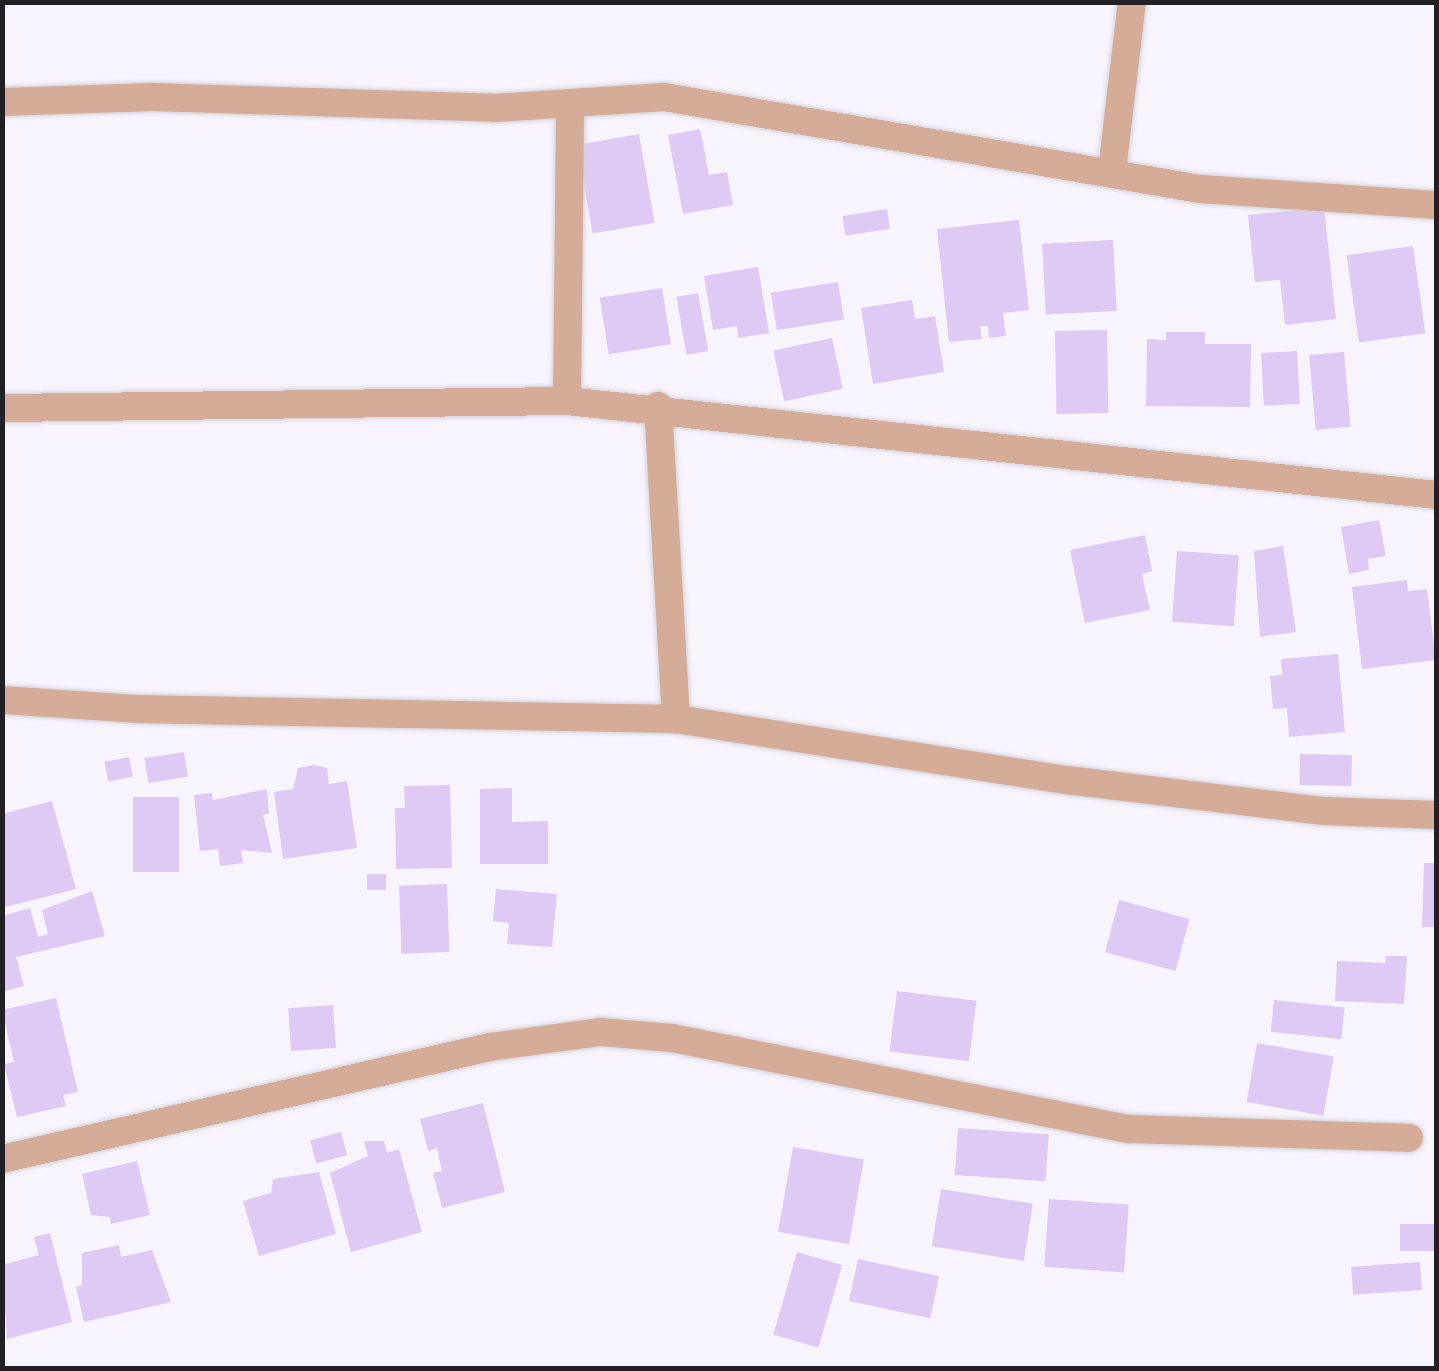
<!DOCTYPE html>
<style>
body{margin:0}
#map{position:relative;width:1439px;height:1371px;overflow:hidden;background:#f8f4fd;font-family:"Space Grotesk",sans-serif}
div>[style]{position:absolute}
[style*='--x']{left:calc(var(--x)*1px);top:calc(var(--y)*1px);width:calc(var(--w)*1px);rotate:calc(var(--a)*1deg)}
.building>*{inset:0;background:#dfcaf5;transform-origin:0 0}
.roads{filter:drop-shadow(0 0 2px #d6d2da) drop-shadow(0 0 2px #d6d2da)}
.minor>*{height:28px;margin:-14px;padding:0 14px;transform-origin:14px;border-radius:14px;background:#d4ac97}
span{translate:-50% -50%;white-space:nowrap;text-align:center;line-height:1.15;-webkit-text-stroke:8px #fff;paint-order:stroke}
.frame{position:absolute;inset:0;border:5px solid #212024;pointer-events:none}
</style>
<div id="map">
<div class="building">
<div style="clip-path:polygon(700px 129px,709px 175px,727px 172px,733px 205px,683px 214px,668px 135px)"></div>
<div style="left:639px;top:134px;width:90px;height:63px;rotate:80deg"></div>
<div style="clip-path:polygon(1324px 207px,1336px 319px,1285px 325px,1280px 280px,1255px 282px,1248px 215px)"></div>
<div style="left:887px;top:209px;width:20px;height:45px;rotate:81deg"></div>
<div style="clip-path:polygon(1019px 220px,1029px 310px,1003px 313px,1006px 336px,989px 338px,988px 326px,980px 326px,982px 339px,949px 342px,937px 229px)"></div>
<div style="left:1113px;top:240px;width:71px;height:71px;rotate:87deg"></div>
<div style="left:1413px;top:246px;width:88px;height:67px;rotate:82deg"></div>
<div style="clip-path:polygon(758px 267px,769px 333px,738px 338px,737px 326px,713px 330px,704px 276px)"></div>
<div style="left:838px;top:282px;width:38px;height:68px;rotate:81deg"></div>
<div style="left:662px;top:288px;width:57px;height:63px;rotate:81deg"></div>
<div style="left:698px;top:293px;width:59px;height:22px;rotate:80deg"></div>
<div style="clip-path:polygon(912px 300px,915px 319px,935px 316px,944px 372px,873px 384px,861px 308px)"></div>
<div style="left:1107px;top:330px;width:83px;height:52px;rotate:89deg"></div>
<div style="clip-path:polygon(1166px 332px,1205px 332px,1205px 344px,1251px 344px,1250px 407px,1146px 406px,1147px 339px,1166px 340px)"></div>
<div style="left:832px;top:338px;width:52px;height:60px;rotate:78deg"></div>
<div style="left:1297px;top:351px;width:53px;height:36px;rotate:87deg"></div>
<div style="left:1344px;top:352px;width:75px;height:35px;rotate:85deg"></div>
<div style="clip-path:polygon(1379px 520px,1386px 556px,1368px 559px,1369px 570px,1349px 574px,1341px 527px)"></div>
<div style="clip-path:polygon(1145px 535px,1152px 571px,1142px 574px,1150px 610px,1085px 623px,1070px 550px)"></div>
<div style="clip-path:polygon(1283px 546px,1296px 632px,1260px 637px,1254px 551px)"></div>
<div style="left:1177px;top:551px;width:62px;height:71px;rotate:4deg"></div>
<div style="clip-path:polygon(1407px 580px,1408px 591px,1427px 589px,1436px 660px,1362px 669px,1352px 587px)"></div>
<div style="clip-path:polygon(1338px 654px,1345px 732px,1289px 737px,1287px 708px,1273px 709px,1270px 676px,1282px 675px,1281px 659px)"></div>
<div style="left:184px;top:752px;width:25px;height:40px;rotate:81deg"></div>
<div style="left:1300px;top:754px;width:52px;height:31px;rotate:1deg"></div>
<div style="left:129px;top:757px;width:20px;height:25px;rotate:79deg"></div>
<div style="clip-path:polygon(314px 765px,327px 768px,329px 784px,347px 781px,357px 848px,283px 859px,274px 792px,293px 789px,298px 768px)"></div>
<div style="clip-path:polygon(450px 785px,452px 868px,396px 869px,395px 808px,405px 808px,404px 786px)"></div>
<div style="clip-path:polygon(512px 788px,512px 822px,548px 821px,548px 864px,480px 864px,480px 789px)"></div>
<div style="clip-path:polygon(267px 789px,269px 814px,263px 814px,272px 853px,241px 850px,243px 863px,220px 866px,218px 849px,200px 851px,194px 795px,212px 793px,213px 800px)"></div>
<div style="left:133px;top:797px;width:46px;height:75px"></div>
<div style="clip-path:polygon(52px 801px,76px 889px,2px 908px,2px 814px)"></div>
<div style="clip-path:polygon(1424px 863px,1436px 863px,1436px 927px,1422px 927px)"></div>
<div style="left:386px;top:874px;width:16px;height:19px;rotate:90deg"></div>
<div style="left:447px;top:884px;width:68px;height:48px;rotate:88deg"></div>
<div style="clip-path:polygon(496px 889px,557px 894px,552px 947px,507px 944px,509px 923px,493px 921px)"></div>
<div style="clip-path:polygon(92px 891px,105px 936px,16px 957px,24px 986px,2px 992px,2px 916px,30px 908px,38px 937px,48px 934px,42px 910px)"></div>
<div style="left:1119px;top:900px;width:73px;height:54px;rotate:15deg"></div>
<div style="clip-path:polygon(1386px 956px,1407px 956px,1404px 1004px,1335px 1001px,1337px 961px,1385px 963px)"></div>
<div style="left:897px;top:991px;width:80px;height:61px;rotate:7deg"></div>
<div style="clip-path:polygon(56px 998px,78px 1092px,63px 1095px,66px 1106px,17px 1117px,4px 1064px,14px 1062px,2px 1010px)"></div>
<div style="left:1274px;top:1000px;width:71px;height:32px;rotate:6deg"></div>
<div style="left:333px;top:1005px;width:43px;height:45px;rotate:86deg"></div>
<div style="left:1257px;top:1043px;width:78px;height:60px;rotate:10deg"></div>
<div style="clip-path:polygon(483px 1103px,505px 1192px,442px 1208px,433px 1173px,442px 1171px,437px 1148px,428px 1151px,420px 1119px)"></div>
<div style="left:958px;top:1128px;width:91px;height:47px;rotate:4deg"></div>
<div style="left:341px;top:1132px;width:24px;height:32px;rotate:75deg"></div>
<div style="clip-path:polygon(364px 1141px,384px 1141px,387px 1153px,399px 1149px,422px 1232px,351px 1252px,330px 1173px,368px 1156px)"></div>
<div style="left:793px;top:1147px;width:72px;height:86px;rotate:10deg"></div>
<div style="clip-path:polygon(137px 1161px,150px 1215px,111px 1224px,110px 1217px,91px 1215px,82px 1174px)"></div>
<div style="clip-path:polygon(319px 1172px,336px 1234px,259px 1256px,243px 1201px,271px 1193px,273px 1179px)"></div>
<div style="left:941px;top:1189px;width:93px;height:58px;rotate:9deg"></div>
<div style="left:1049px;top:1199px;width:80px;height:68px;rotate:4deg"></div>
<div style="left:1436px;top:1224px;width:27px;height:36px;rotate:90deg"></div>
<div style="clip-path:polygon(50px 1233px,72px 1322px,7px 1339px,2px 1265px,39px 1255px,34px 1237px)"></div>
<div style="clip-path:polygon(119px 1245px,121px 1257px,152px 1250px,171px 1302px,84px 1322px,76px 1287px,82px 1285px,82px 1253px)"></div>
<div style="left:797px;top:1252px;width:47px;height:86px;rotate:16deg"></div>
<div style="left:858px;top:1259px;width:83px;height:43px;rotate:12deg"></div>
<div style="left:1420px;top:1262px;width:28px;height:69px;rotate:86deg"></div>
</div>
<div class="roads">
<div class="minor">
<div style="--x:2;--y:102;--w:151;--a:-1.9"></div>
<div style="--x:153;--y:97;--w:342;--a:1.8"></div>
<div style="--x:495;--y:108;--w:169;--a:-3.7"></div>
<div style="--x:664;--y:97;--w:544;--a:9.74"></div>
<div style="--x:1200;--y:189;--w:237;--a:3.9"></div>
<div style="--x:1112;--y:171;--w:170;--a:-83.3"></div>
<div style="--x:567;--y:401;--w:297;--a:-89.4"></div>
<div style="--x:658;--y:406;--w:314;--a:86.7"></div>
<div style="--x:2;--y:408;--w:565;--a:-0.71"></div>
<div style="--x:567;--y:401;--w:874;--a:6.17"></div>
<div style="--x:2;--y:700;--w:134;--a:3.8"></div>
<div style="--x:136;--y:709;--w:540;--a:1.06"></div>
<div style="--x:676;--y:719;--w:396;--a:8.9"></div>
<div style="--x:1067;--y:780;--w:259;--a:6.9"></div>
<div style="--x:1324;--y:811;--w:112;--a:2"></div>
<div style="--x:2;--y:1159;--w:501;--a:-12.93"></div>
<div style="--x:490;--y:1047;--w:112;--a:-7.7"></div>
<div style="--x:601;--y:1032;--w:71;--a:4.8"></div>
<div style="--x:672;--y:1038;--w:466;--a:11.3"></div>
<div style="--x:1129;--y:1129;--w:280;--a:1.8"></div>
</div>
</div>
<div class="frame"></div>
</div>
